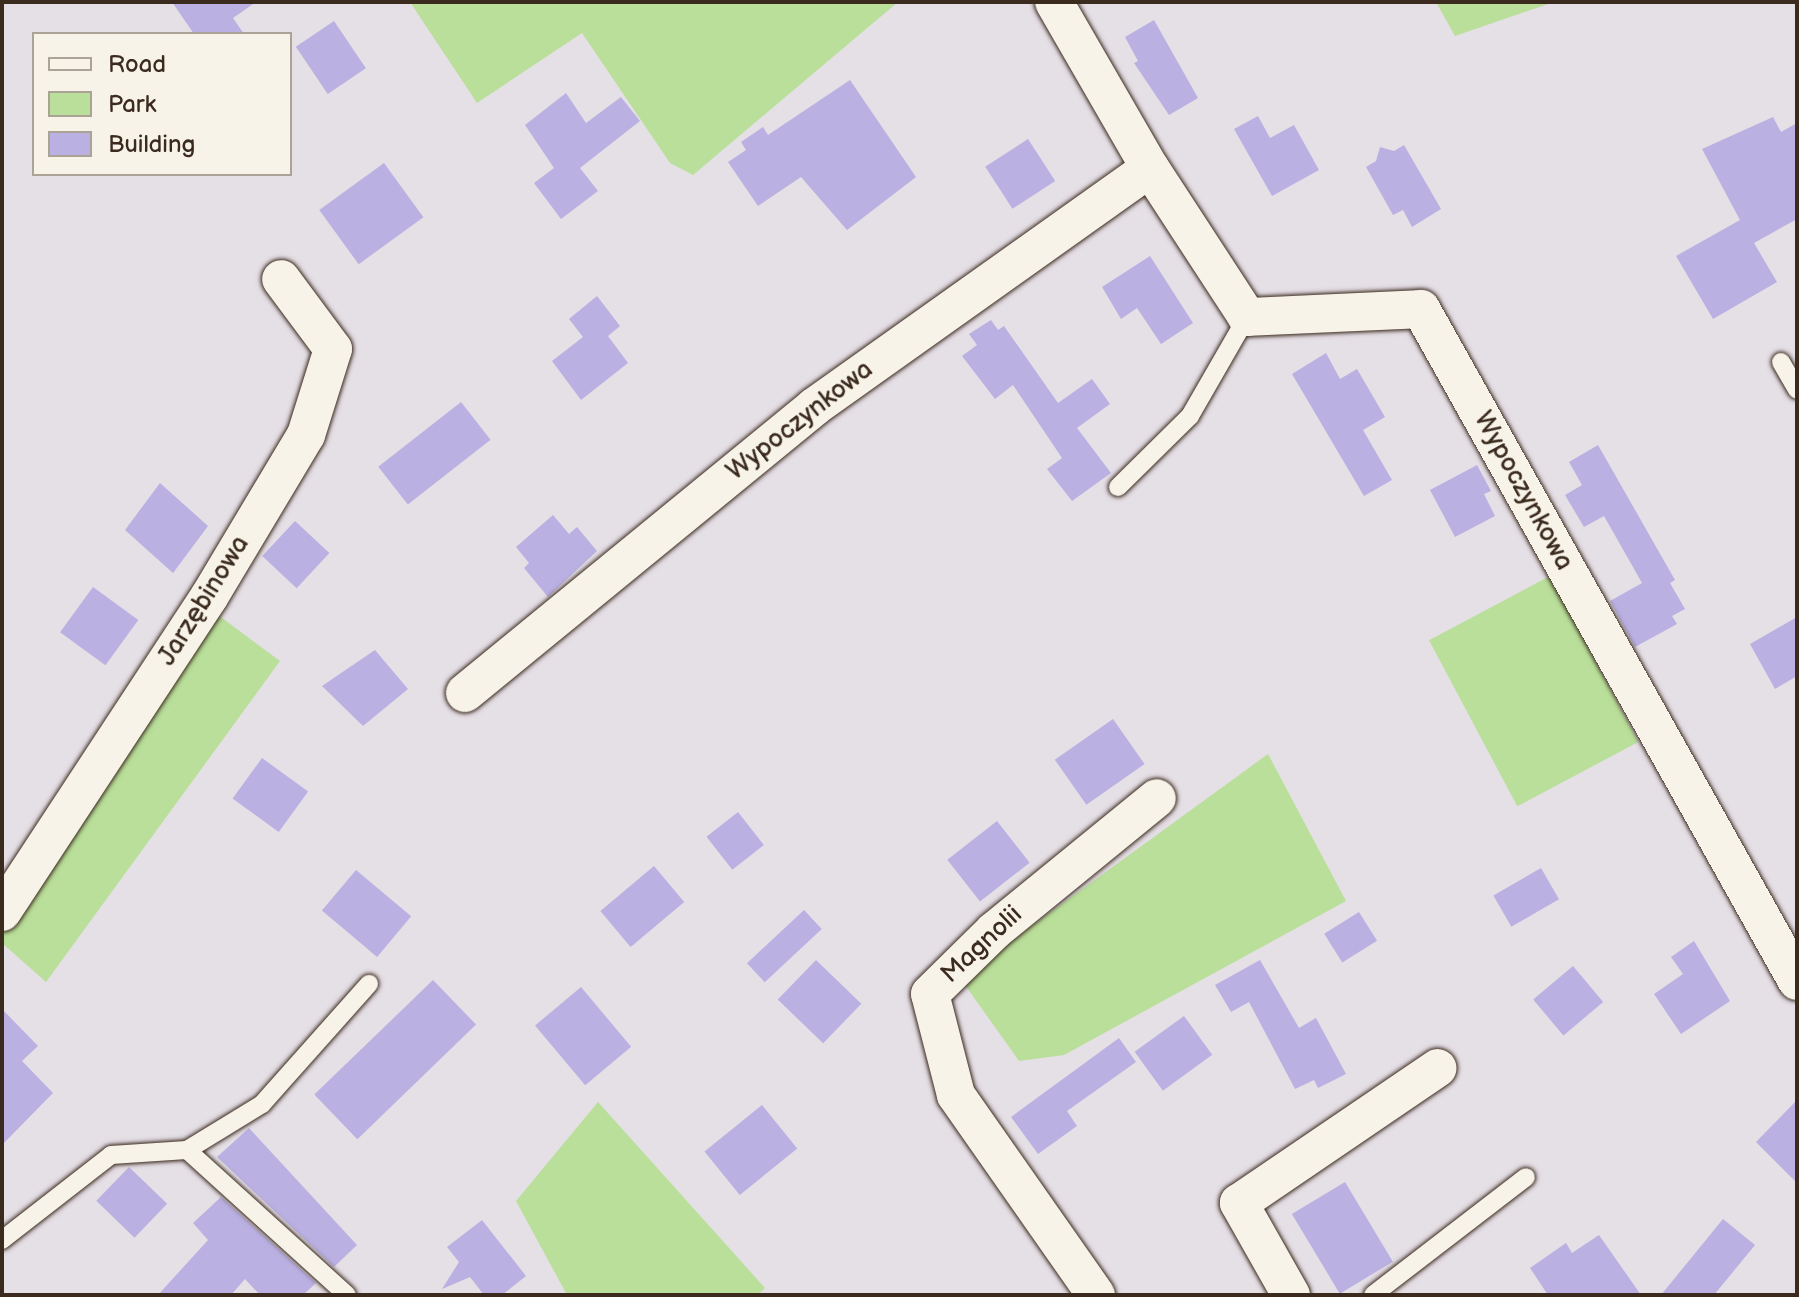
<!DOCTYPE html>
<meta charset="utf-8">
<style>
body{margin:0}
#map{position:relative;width:1799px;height:1297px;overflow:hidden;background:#e5dfe6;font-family:"Balsamiq Sans",sans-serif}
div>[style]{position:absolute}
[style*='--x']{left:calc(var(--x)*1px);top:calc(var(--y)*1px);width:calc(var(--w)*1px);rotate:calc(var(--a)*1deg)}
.green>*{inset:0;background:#b9df9a;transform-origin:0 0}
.building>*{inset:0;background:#bab1e2;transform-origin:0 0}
.roads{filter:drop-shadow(0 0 2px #3b2a1e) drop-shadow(0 0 2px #3b2a1e)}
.service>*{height:18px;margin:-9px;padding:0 9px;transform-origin:9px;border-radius:9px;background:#f7f3e8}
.minor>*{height:38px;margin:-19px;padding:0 19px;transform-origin:19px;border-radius:19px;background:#f7f3e8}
span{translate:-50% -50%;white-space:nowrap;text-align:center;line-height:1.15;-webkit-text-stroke:6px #f7f3e8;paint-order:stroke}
.street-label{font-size:26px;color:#3b2a1e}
.frame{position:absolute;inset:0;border:4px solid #3b2a1e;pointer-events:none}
.legend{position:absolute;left:32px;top:32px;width:260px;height:144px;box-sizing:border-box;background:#f7f3e8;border:2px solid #aca397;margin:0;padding:10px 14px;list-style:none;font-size:24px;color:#3b2a1e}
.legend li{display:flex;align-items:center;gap:16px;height:40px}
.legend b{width:40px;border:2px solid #aca397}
</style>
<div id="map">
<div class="green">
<div style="clip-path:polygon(410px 2px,898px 2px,693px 175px,670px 163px,582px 33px,477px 103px)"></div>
<div style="clip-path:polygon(1436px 2px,1554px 2px,1455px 36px)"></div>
<div style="left:1550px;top:576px;width:188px;height:137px;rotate:62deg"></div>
<div style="clip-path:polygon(214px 612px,280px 661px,46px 982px,2px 943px,2px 927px)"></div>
<div style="clip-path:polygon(1268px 754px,1346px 901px,1064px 1055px,1019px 1061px,960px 978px)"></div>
<div style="clip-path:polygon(598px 1102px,765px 1288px,757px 1295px,567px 1295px,516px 1201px)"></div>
</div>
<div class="building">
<div style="clip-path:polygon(172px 2px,256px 2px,233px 18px,244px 34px,194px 34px)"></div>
<div style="clip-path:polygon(1154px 20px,1198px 98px,1169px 115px,1134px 63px,1138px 61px,1125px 37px)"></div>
<div style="left:334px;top:21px;width:57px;height:46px;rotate:56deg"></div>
<div style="clip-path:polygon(850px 80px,916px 177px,847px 230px,801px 177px,758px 206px,728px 162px,746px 150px,741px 142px,763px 127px,768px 135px)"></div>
<div style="clip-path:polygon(566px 93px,586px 123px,621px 97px,640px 121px,580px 168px,598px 191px,561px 219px,534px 183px,554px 168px,525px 125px)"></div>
<div style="clip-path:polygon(1258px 116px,1270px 138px,1294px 125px,1319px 170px,1272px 196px,1234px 129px)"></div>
<div style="clip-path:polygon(1773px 117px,1781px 132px,1797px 123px,1797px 219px,1754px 243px,1777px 282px,1713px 319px,1676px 256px,1740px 220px,1702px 149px)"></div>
<div style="left:1028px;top:139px;width:50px;height:51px;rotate:57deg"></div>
<div style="clip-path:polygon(1404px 145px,1441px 209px,1412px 227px,1403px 210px,1393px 215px,1366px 167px,1376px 161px,1380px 147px,1394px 151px)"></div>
<div style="left:384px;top:163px;width:67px;height:80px;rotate:54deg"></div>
<div style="clip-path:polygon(1150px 256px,1193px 323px,1161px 344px,1137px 308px,1121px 319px,1102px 287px)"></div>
<div style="clip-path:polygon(597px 296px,620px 326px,608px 336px,628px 363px,581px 400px,552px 361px,583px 337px,569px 319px)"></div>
<div style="clip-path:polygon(991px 320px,998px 330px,1004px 326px,1058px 403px,1092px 379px,1110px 404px,1077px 428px,1111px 473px,1072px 501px,1047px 469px,1062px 458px,1013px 385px,995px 399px,962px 356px,977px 345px,969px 334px)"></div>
<div style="clip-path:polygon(1326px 353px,1340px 379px,1357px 369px,1385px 417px,1363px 430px,1392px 480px,1364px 496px,1292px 374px)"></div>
<div style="left:461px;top:402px;width:48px;height:105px;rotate:52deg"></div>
<div style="clip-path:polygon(1598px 445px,1675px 580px,1670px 583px,1685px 609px,1672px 616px,1677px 624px,1635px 647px,1610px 601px,1642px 583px,1604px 516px,1584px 527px,1565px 495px,1582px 485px,1569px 462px)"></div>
<div style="clip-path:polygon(1477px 465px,1491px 491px,1484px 494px,1495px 516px,1455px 537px,1430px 490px)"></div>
<div style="clip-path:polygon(160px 483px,208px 526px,173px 573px,125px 530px)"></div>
<div style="clip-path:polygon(553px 515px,569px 534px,577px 527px,597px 551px,548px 597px,524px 568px,529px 563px,516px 547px)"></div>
<div style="left:295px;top:521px;width:47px;height:48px;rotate:43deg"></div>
<div style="left:93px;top:587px;width:56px;height:56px;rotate:36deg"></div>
<div style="clip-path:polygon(1797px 617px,1797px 676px,1775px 689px,1750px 644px)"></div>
<div style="clip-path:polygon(375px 650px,408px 689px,363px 726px,322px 686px)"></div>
<div style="left:1113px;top:719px;width:55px;height:71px;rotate:55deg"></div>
<div style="left:262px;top:758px;width:57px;height:50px;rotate:36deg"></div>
<div style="left:738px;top:812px;width:42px;height:40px;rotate:52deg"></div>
<div style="left:997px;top:821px;width:53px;height:63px;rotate:52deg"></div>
<div style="left:654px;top:866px;width:47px;height:70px;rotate:50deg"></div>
<div style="left:1541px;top:868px;width:36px;height:55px;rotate:60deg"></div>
<div style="left:356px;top:870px;width:72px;height:53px;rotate:40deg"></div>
<div style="left:804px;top:910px;width:26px;height:78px;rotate:47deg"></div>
<div style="left:1359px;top:912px;width:34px;height:41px;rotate:58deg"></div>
<div style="clip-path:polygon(1694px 941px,1730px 1001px,1681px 1034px,1654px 994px,1683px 974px,1671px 957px)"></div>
<div style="left:816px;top:960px;width:63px;height:55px;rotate:44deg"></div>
<div style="clip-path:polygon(1260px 960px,1299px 1028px,1316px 1018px,1346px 1074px,1318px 1088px,1314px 1080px,1295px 1089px,1249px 1002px,1231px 1012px,1215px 985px)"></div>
<div style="left:1573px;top:966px;width:47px;height:52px;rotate:50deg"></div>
<div style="left:433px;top:980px;width:62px;height:165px;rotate:46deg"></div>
<div style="left:581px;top:987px;width:78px;height:60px;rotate:50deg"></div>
<div style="clip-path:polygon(2px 1009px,38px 1046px,22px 1061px,53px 1093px,2px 1145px)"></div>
<div style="left:1184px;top:1016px;width:48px;height:61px;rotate:54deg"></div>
<div style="clip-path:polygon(1119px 1038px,1136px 1062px,1067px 1111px,1077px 1126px,1038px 1154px,1011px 1117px)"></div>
<div style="clip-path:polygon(1797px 1100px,1797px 1183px,1756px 1142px)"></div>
<div style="left:762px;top:1105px;width:56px;height:74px;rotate:51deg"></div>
<div style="clip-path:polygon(249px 1128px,357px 1245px,334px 1267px,217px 1157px)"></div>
<div style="left:129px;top:1167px;width:53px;height:47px;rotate:44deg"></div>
<div style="left:1345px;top:1182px;width:93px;height:62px;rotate:59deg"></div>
<div style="clip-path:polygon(221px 1197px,316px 1283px,303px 1295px,260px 1295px,245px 1279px,231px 1295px,158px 1295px,208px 1240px,193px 1223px)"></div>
<div style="clip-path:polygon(1723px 1219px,1755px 1245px,1714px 1295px,1661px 1295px)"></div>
<div style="clip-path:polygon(482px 1220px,526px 1276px,502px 1295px,484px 1295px,470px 1277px,442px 1289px,459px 1262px,447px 1247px)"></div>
<div style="clip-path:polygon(1599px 1235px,1641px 1295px,1548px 1295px,1530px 1268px,1566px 1243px,1572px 1253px)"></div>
</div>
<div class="roads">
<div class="service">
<div style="--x:1781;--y:362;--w:32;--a:60"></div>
<div style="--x:1118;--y:487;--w:101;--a:-44.6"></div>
<div style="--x:1190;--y:416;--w:114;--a:-60.1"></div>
<div style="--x:187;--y:1150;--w:216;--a:42.2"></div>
<div style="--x:2;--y:1240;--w:138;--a:-37.9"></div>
<div style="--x:111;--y:1155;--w:76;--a:-3.8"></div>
<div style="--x:187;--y:1150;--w:88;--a:-31.5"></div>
<div style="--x:262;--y:1104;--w:161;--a:-48.3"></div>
<div style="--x:1373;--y:1295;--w:193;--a:-37.6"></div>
</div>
<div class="minor">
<div style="--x:1054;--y:2;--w:192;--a:60"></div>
<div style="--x:465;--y:693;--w:451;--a:-39.3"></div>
<div style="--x:814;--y:407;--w:412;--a:-35.4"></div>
<div style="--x:1150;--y:168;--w:178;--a:56.9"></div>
<div style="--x:1247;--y:317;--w:174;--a:-2.6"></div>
<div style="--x:1421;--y:309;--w:770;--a:60.77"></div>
<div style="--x:2;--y:912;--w:377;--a:-56.7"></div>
<div style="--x:209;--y:597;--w:189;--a:-59.1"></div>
<div style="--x:306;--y:435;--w:90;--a:-72.6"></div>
<div style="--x:333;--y:349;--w:87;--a:-126.6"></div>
<div style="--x:1096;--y:1295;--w:244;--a:-125"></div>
<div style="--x:956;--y:1095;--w:104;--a:-104.4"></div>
<div style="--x:930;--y:994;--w:90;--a:-44.5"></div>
<div style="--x:994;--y:931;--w:210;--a:-39.2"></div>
<div style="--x:1291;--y:1295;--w:106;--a:-119.5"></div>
<div style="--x:1239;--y:1203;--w:240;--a:-34.2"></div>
</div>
</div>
<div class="street-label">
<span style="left:800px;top:421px;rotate:-38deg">Wypoczynkowa</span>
<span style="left:1523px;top:491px;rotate:61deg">Wypoczynkowa</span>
<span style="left:204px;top:601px;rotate:-58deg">Jarzębinowa</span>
<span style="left:982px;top:945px;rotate:-43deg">Magnolii</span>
</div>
<div class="frame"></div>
<ul class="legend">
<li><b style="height:10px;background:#f7f3e8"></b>Road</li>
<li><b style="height:22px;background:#b9df9a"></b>Park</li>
<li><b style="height:22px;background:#bab1e2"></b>Building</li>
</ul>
</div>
